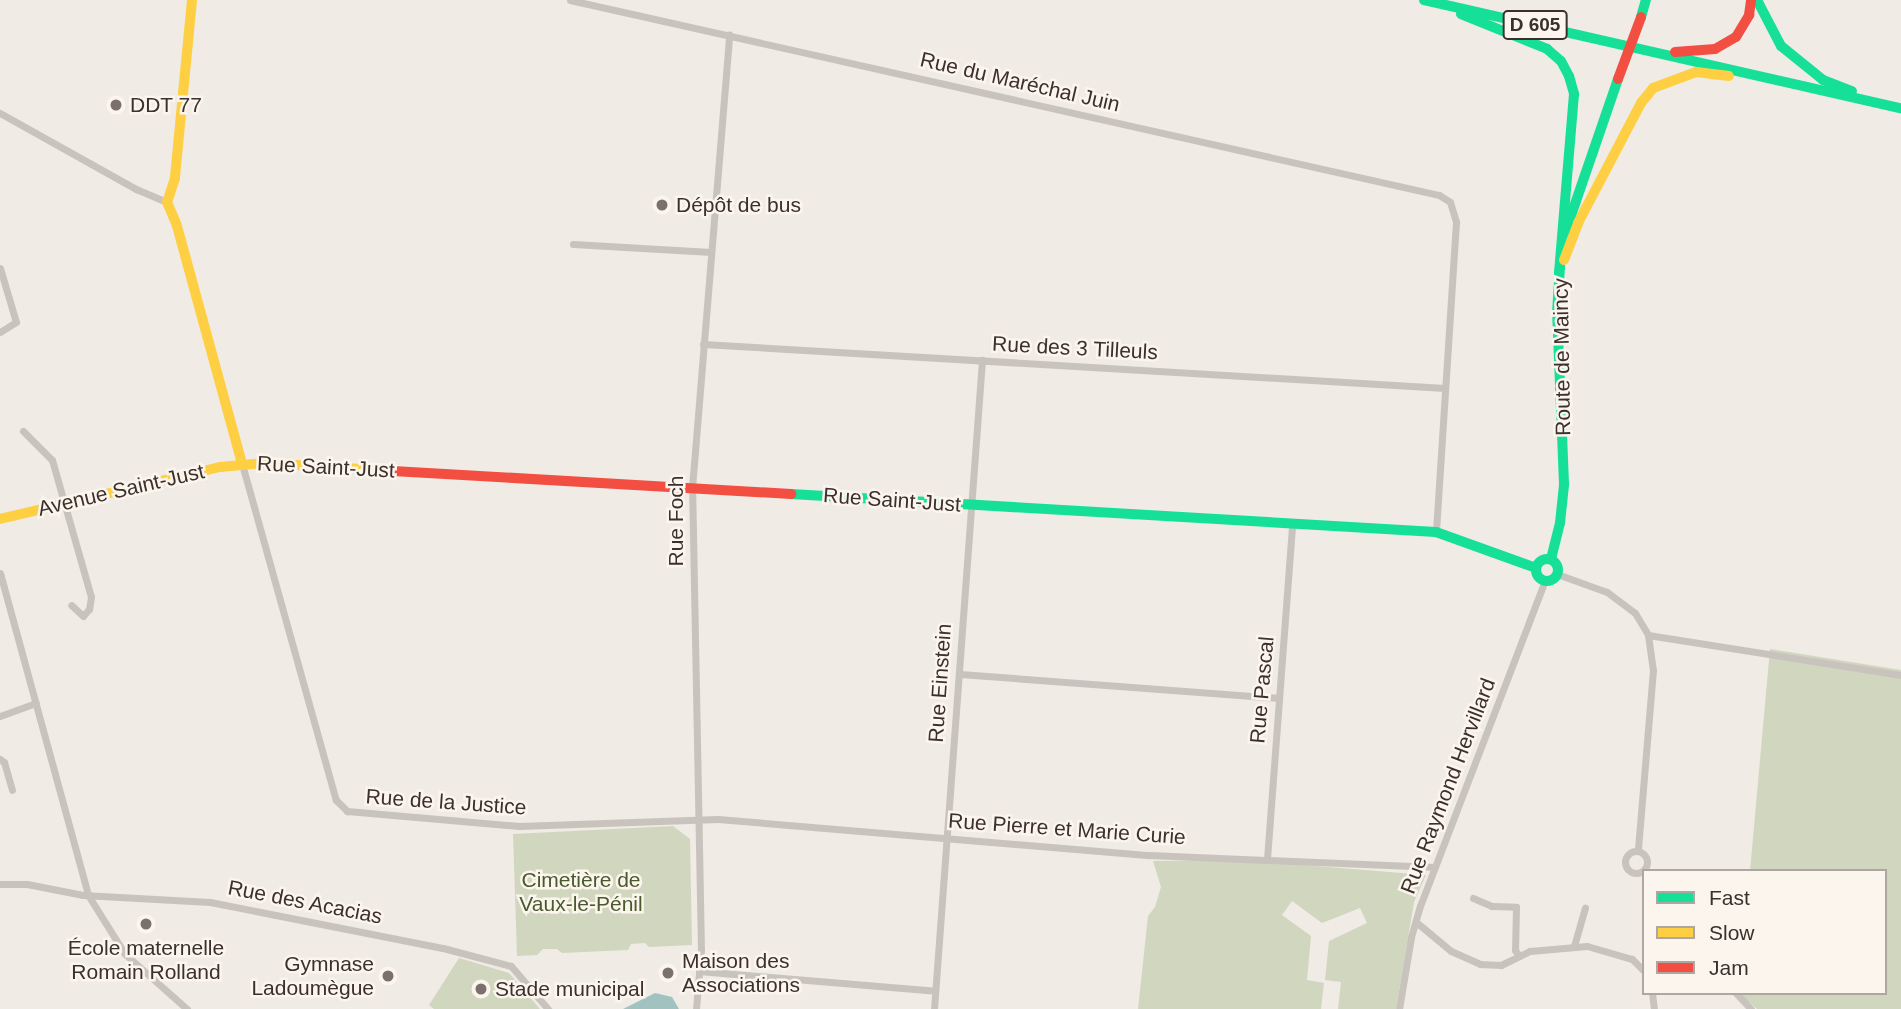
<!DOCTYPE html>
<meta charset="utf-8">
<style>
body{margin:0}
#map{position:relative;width:1901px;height:1009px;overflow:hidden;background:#f0ebe5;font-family:Arial,sans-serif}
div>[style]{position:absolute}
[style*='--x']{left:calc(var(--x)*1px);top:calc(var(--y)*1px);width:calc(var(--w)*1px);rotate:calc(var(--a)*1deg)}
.green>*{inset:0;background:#d1d6bf}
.water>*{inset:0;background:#a1c2c1}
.street>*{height:7px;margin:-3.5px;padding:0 3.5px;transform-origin:3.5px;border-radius:3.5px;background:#c9c3be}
.street>.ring{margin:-3.5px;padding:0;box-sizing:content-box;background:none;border:7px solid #c9c3be;border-radius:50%}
.fast>*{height:10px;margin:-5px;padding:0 5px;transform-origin:5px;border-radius:5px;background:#16e098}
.fast>.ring{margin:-5px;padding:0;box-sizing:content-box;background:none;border:10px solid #16e098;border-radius:50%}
.slow>*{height:10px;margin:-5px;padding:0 5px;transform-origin:5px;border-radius:5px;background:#ffcf43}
.jam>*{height:10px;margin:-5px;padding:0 5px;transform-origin:5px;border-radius:5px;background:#f24e42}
.jam-bridge>*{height:10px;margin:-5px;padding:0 5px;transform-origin:5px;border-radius:5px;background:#f24e42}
.dots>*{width:19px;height:19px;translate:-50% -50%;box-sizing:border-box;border:4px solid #fbf5ee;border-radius:50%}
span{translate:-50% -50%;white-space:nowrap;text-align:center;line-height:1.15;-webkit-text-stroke:5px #fbf5ee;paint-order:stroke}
.shield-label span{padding:2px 5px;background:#fbf5ee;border:2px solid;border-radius:5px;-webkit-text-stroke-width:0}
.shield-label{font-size:19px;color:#3b302b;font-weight:700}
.street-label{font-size:21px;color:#3b302b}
.poi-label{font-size:21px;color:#3b302b}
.left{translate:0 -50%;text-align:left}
.right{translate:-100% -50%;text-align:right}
.park-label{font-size:21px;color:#4a5a2e}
.legend{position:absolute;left:1642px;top:869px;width:245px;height:126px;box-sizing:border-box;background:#fbf5ee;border:2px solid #aea6a0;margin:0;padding:9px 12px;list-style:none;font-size:21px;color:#3b302b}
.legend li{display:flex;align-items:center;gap:14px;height:35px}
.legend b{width:35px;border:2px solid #aea6a0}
</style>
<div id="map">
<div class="green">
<div style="clip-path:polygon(1770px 649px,1901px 670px,1901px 1009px,1757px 1009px,1739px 993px,1885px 993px,1885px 871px,1750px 871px)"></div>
<div style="clip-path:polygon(673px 826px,690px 839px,692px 945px,649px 947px,645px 943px,631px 944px,628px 950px,562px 953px,557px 949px,543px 949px,537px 955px,517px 956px,513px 834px)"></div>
<div style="clip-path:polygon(1243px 860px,1426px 875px,1414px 902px,1396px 1009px,1338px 1009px,1341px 982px,1325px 980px,1329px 941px,1367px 923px,1360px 908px,1322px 923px,1292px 901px,1282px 915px,1311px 936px,1307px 980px,1324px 983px,1321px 1009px,1138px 1009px,1148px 916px,1155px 907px,1161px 887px,1153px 861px)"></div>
<div style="clip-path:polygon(459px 958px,509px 973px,540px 1009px,434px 1009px,429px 1005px)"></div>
</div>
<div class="water">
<div style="clip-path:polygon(655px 993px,672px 997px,679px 1009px,623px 1009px)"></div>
</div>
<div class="street">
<div style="--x:570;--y:0;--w:891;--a:12.65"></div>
<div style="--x:1439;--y:195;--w:13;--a:32"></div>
<div style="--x:1450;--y:202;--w:21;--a:73"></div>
<div style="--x:1456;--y:222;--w:311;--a:93.7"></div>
<div style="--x:0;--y:113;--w:156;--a:29.2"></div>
<div style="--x:136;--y:189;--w:34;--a:23"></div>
<div style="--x:573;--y:244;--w:138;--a:3.3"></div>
<div style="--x:0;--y:268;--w:56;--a:73.5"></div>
<div style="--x:16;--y:322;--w:19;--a:148"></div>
<div style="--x:703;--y:344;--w:743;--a:3.39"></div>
<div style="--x:23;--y:431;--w:41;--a:45"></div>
<div style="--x:52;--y:460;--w:142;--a:74.1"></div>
<div style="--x:91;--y:597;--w:12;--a:99"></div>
<div style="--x:89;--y:609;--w:9;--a:131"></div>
<div style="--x:83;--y:616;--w:16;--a:-137"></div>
<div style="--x:242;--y:464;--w:349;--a:74.4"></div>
<div style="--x:336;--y:800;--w:16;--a:45"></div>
<div style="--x:347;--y:811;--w:173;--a:5"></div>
<div style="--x:519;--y:826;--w:199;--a:-2"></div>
<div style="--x:718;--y:819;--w:433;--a:4.8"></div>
<div style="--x:1149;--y:855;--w:286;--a:2.4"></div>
<div style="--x:0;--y:573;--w:334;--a:74.7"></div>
<div style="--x:88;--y:895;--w:70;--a:57.9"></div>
<div style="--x:125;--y:954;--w:83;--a:41.6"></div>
<div style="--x:1557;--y:574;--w:53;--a:19.8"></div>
<div style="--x:1607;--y:592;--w:35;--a:37"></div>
<div style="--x:1635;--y:613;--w:26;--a:59"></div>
<div style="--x:1648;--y:635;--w:35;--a:82"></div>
<div style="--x:1653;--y:670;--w:181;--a:94.8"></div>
<div style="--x:1648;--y:635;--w:256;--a:9"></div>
<div style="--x:960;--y:674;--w:320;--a:4.3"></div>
<div style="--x:0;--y:716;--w:38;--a:-20"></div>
<div style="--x:0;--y:759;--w:5;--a:37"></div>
<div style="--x:4;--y:762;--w:29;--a:74"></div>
<div class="ring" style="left:1625px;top:851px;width:15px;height:15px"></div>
<div style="--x:1267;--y:859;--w:336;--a:-85.7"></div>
<div style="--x:0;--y:884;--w:27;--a:0"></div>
<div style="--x:27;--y:884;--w:57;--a:11.1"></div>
<div style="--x:83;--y:895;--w:127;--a:3.2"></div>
<div style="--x:210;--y:902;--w:237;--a:11.2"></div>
<div style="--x:443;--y:948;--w:70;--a:14.8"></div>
<div style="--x:511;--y:966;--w:57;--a:49.3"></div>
<div style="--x:1473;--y:898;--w:21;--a:23"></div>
<div style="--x:1492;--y:906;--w:24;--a:2"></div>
<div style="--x:1516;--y:907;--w:43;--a:91.3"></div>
<div style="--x:1515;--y:950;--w:7;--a:56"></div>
<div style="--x:1416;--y:922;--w:45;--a:39.6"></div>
<div style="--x:1451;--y:951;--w:32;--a:24"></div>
<div style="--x:1480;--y:964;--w:21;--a:3"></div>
<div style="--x:1501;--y:965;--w:32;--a:-26"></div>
<div style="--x:1530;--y:951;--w:57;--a:-5"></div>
<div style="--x:1587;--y:946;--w:47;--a:16.1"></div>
<div style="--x:1632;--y:959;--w:17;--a:45"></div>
<div style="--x:1574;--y:946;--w:40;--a:-74"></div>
<div style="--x:699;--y:971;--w:237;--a:4.8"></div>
<div style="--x:1652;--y:993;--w:16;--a:83"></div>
<div style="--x:1736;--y:993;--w:22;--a:47"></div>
<div style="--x:696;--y:1009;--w:59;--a:-85.2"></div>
<div style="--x:701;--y:950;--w:462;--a:-91.1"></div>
<div style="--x:692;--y:488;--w:455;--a:-85.3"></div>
<div style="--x:934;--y:1009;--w:651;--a:-85.77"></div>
<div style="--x:1399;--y:1009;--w:73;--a:-80.5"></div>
<div style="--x:1411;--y:937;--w:32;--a:-74"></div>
<div style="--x:1420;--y:906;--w:348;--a:-69"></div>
</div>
<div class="fast">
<div style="--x:1424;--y:0;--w:489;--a:12.8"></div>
<div style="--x:1757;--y:0;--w:52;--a:62.4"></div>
<div style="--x:1781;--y:46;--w:54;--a:39"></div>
<div style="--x:1823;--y:80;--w:31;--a:21"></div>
<div style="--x:1461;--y:14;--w:93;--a:22.1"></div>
<div style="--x:1547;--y:49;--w:18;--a:41"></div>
<div style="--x:1561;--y:61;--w:17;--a:62"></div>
<div style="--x:1569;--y:76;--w:19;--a:74"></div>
<div style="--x:1574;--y:94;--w:180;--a:94.8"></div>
<div style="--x:1641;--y:17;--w:18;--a:-74"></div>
<div style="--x:1565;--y:233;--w:163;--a:-71"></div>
<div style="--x:791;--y:494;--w:646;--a:3.37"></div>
<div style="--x:1436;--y:532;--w:106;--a:19.8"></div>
<div class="ring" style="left:1536px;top:559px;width:12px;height:12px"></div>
<div style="--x:1551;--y:559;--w:37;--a:-76"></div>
<div style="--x:1560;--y:523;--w:39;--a:-84"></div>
<div style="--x:1564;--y:484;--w:171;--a:-92.3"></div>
<div style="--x:1557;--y:313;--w:47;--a:-86.3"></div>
</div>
<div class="slow">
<div style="--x:192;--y:0;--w:179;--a:95.5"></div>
<div style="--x:175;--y:178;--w:25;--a:108"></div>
<div style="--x:167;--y:202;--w:26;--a:67"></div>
<div style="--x:177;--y:226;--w:246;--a:74.7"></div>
<div style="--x:1564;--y:260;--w:40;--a:-69"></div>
<div style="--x:1578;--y:223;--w:136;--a:-62.3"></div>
<div style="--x:1641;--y:103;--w:19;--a:-51"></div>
<div style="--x:1653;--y:88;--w:46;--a:-20.4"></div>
<div style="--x:1696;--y:72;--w:33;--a:7"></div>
<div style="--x:0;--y:519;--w:226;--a:-13.3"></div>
<div style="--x:220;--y:467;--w:44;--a:-5.2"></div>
<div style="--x:264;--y:463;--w:129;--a:3.5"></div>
</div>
<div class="jam">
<div style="--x:1675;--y:52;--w:40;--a:-4.3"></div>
<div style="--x:1715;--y:49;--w:24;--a:-30"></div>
<div style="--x:1736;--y:37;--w:26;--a:-59"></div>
<div style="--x:1749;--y:15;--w:15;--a:-82"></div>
<div style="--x:393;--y:471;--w:399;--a:3.3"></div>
</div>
<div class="jam-bridge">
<div style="--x:1618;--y:79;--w:66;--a:-69.6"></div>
</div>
<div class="dots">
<div style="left:116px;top:105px;background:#7a716c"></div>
<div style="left:662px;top:205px;background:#7a716c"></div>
<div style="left:146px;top:924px;background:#7a716c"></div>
<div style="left:668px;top:973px;background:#7a716c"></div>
<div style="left:388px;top:976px;background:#7a716c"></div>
<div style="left:481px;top:989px;background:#7a716c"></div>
</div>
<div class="shield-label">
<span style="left:1535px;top:25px">D 605</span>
</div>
<div class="street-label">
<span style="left:1020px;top:82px;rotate:13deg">Rue du Maréchal Juin</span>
<span style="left:1075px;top:348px;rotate:3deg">Rue des 3 Tilleuls</span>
<span style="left:1562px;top:357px;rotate:-91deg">Route de Maincy</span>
<span style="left:326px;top:467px;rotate:3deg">Rue Saint-Just</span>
<span style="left:121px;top:490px;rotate:-13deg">Avenue Saint-Just</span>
<span style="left:892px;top:500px;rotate:4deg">Rue Saint-Just</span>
<span style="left:676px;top:521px;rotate:-90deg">Rue Foch</span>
<span style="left:940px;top:683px;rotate:-86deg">Rue Einstein</span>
<span style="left:1262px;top:690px;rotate:-85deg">Rue Pascal</span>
<span style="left:1448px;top:786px;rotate:-69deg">Rue Raymond Hervillard</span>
<span style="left:446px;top:802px;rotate:4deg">Rue de la Justice</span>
<span style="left:1067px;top:829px;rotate:4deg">Rue Pierre et Marie Curie</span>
<span style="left:305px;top:902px;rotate:11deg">Rue des Acacias</span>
</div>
<div class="poi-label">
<span class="left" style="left:130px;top:105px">DDT 77</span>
<span class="left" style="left:676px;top:205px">Dépôt de bus</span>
<span style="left:146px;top:960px">École maternelle<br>Romain Rolland</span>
<span class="left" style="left:682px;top:973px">Maison des<br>Associations</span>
<span class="right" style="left:374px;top:976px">Gymnase<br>Ladoumègue</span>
<span class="left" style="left:495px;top:989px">Stade municipal</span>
</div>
<div class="park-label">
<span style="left:581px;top:892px">Cimetière de<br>Vaux-le-Pénil</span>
</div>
<ul class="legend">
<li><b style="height:9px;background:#16e098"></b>Fast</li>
<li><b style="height:9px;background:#ffcf43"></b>Slow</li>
<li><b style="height:9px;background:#f24e42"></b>Jam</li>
</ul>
</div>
